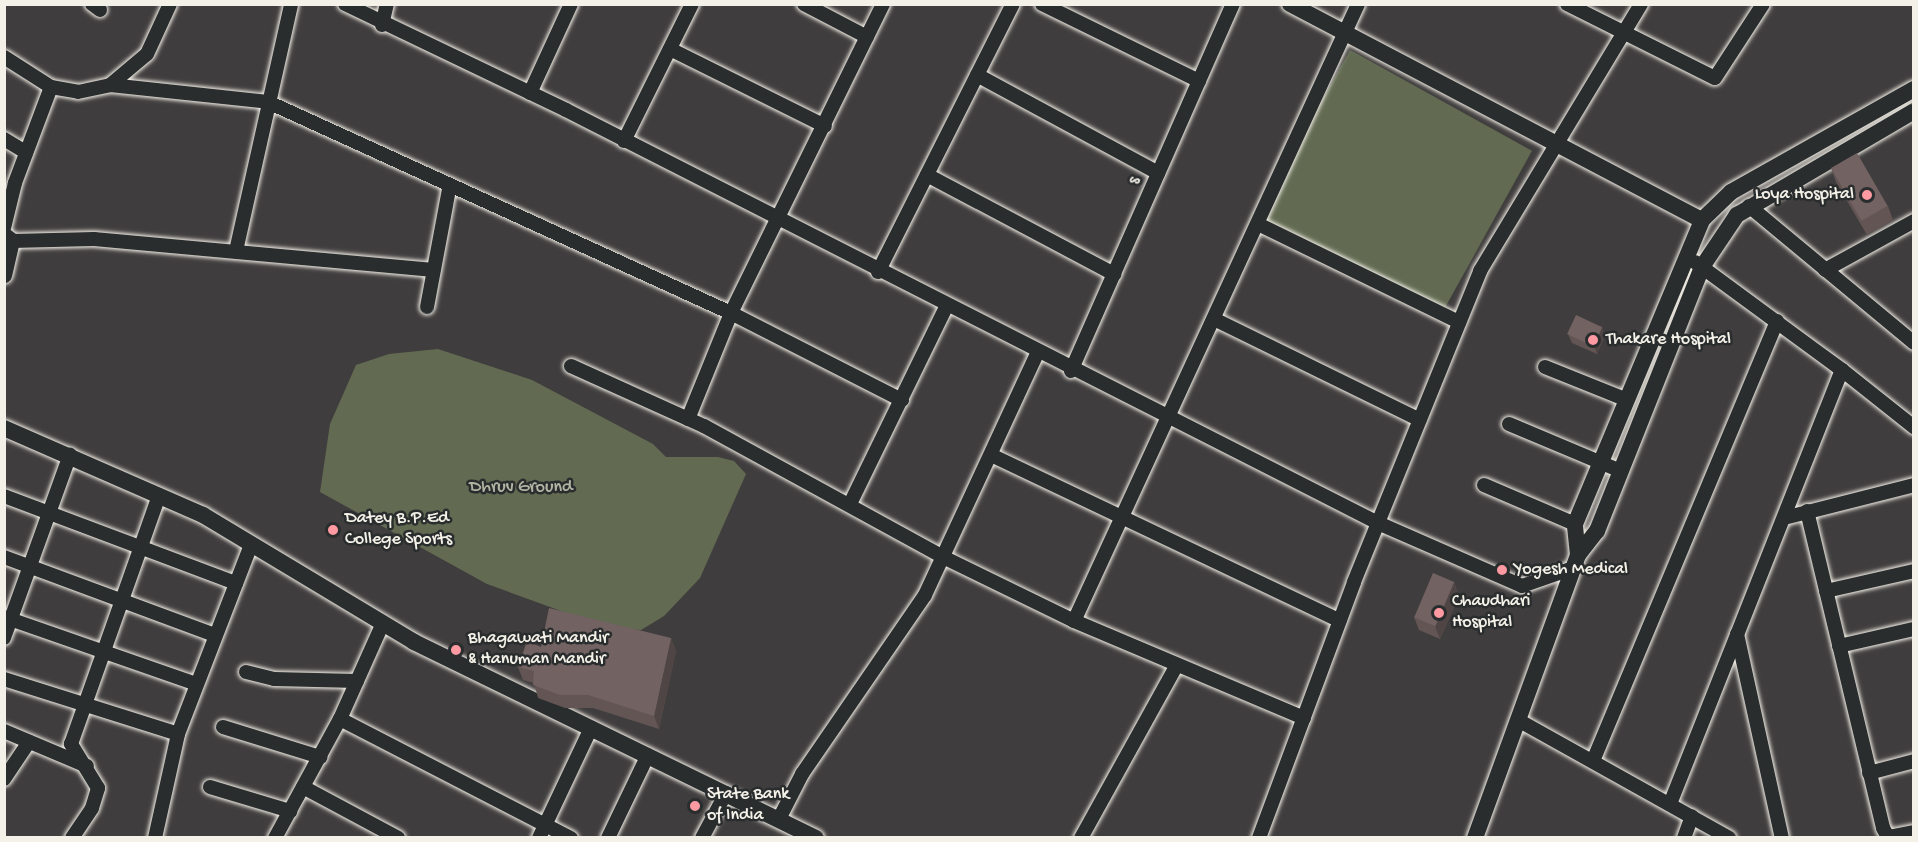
<!DOCTYPE html>
<style>
body{margin:0}
#map{position:relative;width:1918px;height:842px;overflow:hidden;background:#403d3e;font-family:"Gochi Hand",sans-serif}
div>[style]{position:absolute}
[style*='--x']{left:calc(var(--x)*1px);top:calc(var(--y)*1px);width:calc(var(--w)*1px);rotate:calc(var(--a)*1deg)}
.green>*{inset:0;background:#626b52;transform-origin:0 0}
.roads{filter:drop-shadow(0 0 2px #f4f1e8) drop-shadow(0 0 2px #f4f1e8)}
.minor>*{height:14px;margin:-7px;padding:0 7px;transform-origin:7px;border-radius:7px;background:#2a2d2e}
.tertiary>*{height:16px;margin:-8px;padding:0 8px;transform-origin:8px;border-radius:8px;background:#2a2d2e}
.wall>*{inset:0;background:#625554}
.shaded-wall>*{inset:0;background:#504545}
.building>*{inset:0;background:#726362;transform-origin:0 0}
.dots>*{width:16px;height:16px;translate:-50% -50%;box-sizing:border-box;border:3px solid #2a2d2e;border-radius:50%}
span{translate:-50% -50%;white-space:nowrap;text-align:center;line-height:1.15;-webkit-text-stroke:5px #2a2d2e;paint-order:stroke}
.street-label{font-size:18px;color:#f4f1e8}
.poi-label{font-size:18px;color:#f4f1e8}
.right{translate:-100% -50%;text-align:right}
.left{translate:0 -50%;text-align:left}
.park-label{font-size:18px;color:#b2b5a4}
.frame{position:absolute;inset:0;border:6px solid #f4f1e8;pointer-events:none}
</style>
<div id="map">
<div class="green">
<div style="left:1350px;top:50px;width:208px;height:192px;rotate:29deg"></div>
<div style="clip-path:polygon(438px 349px,532px 380px,653px 444px,666px 457px,718px 457px,734px 461px,746px 474px,700px 578px,664px 616px,641px 630px,608px 628px,487px 584px,320px 492px,330px 424px,356px 365px,389px 354px)"></div>
</div>
<div class="roads">
<div class="minor">
<div style="--x:92;--y:4;--w:10;--a:37"></div>
<div style="--x:345;--y:4;--w:245;--a:25.6"></div>
<div style="--x:566;--y:110;--w:911;--a:26.96"></div>
<div style="--x:1378;--y:523;--w:157;--a:23.6"></div>
<div style="--x:1522;--y:586;--w:54;--a:-19.4"></div>
<div style="--x:804;--y:4;--w:71;--a:27.6"></div>
<div style="--x:1042;--y:4;--w:175;--a:26.1"></div>
<div style="--x:1567;--y:4;--w:165;--a:26.6"></div>
<div style="--x:1715;--y:78;--w:88;--a:-57"></div>
<div style="--x:382;--y:25;--w:22;--a:-77"></div>
<div style="--x:670;--y:49;--w:173;--a:26.4"></div>
<div style="--x:4;--y:57;--w:56;--a:32.6"></div>
<div style="--x:51;--y:87;--w:103;--a:110.6"></div>
<div style="--x:15;--y:183;--w:46;--a:103.7"></div>
<div style="--x:977;--y:75;--w:206;--a:28.4"></div>
<div style="--x:110;--y:85;--w:159;--a:6.1"></div>
<div style="--x:268;--y:102;--w:509;--a:24.5"></div>
<div style="--x:731;--y:313;--w:192;--a:27"></div>
<div style="--x:51;--y:87;--w:27;--a:10"></div>
<div style="--x:78;--y:92;--w:33;--a:-12"></div>
<div style="--x:110;--y:85;--w:48;--a:-40"></div>
<div style="--x:147;--y:54;--w:55;--a:-65.3"></div>
<div style="--x:530;--y:93;--w:98;--a:-65.3"></div>
<div style="--x:4;--y:139;--w:26;--a:31"></div>
<div style="--x:624;--y:141;--w:153;--a:-63.6"></div>
<div style="--x:927;--y:175;--w:212;--a:27.9"></div>
<div style="--x:1749;--y:206;--w:214;--a:39.7"></div>
<div style="--x:1258;--y:224;--w:224;--a:26"></div>
<div style="--x:12;--y:241;--w:82;--a:-1.4"></div>
<div style="--x:94;--y:239;--w:341;--a:5.2"></div>
<div style="--x:236;--y:251;--w:253;--a:-77.4"></div>
<div style="--x:1825;--y:270;--w:102;--a:-28.8"></div>
<div style="--x:878;--y:272;--w:300;--a:-63.3"></div>
<div style="--x:427;--y:307;--w:119;--a:-79.4"></div>
<div style="--x:1214;--y:319;--w:229;--a:26.1"></div>
<div style="--x:571;--y:366;--w:146;--a:24.3"></div>
<div style="--x:704;--y:426;--w:273;--a:28.7"></div>
<div style="--x:943;--y:557;--w:146;--a:26"></div>
<div style="--x:1545;--y:367;--w:88;--a:21.9"></div>
<div style="--x:1842;--y:370;--w:92;--a:38.4"></div>
<div style="--x:1071;--y:371;--w:401;--a:-66.2"></div>
<div style="--x:688;--y:419;--w:114;--a:-67.9"></div>
<div style="--x:731;--y:313;--w:344;--a:-63.8"></div>
<div style="--x:1509;--y:424;--w:121;--a:22.8"></div>
<div style="--x:991;--y:455;--w:386;--a:25.4"></div>
<div style="--x:1484;--y:485;--w:99;--a:23.2"></div>
<div style="--x:4;--y:496;--w:248;--a:20.6"></div>
<div style="--x:850;--y:504;--w:219;--a:-64"></div>
<div style="--x:1807;--y:511;--w:326;--a:76.5"></div>
<div style="--x:1883;--y:828;--w:10;--a:61"></div>
<div style="--x:1888;--y:837;--w:26;--a:-11"></div>
<div style="--x:1784;--y:518;--w:134;--a:-14.2"></div>
<div style="--x:4;--y:557;--w:225;--a:20.3"></div>
<div style="--x:1826;--y:591;--w:90;--a:-12.8"></div>
<div style="--x:4;--y:617;--w:203;--a:19.2"></div>
<div style="--x:1737;--y:634;--w:209;--a:77.6"></div>
<div style="--x:4;--y:638;--w:195;--a:-70.2"></div>
<div style="--x:1839;--y:646;--w:77;--a:-12.8"></div>
<div style="--x:246;--y:672;--w:29;--a:14"></div>
<div style="--x:274;--y:679;--w:83;--a:1.4"></div>
<div style="--x:4;--y:679;--w:182;--a:17.5"></div>
<div style="--x:1304;--y:718;--w:250;--a:-157.1"></div>
<div style="--x:1074;--y:621;--w:679;--a:-65.28"></div>
<div style="--x:340;--y:719;--w:260;--a:27.3"></div>
<div style="--x:1518;--y:720;--w:242;--a:29.2"></div>
<div style="--x:223;--y:727;--w:102;--a:17.2"></div>
<div style="--x:4;--y:731;--w:90;--a:22.9"></div>
<div style="--x:1593;--y:761;--w:477;--a:-67.3"></div>
<div style="--x:1869;--y:773;--w:47;--a:-14.9"></div>
<div style="--x:4;--y:779;--w:45;--a:-56"></div>
<div style="--x:210;--y:787;--w:84;--a:16.7"></div>
<div style="--x:303;--y:787;--w:108;--a:28.2"></div>
<div style="--x:1670;--y:804;--w:467;--a:-68.4"></div>
<div style="--x:1842;--y:370;--w:182;--a:-143.7"></div>
<div style="--x:779;--y:819;--w:51;--a:-62.9"></div>
<div style="--x:802;--y:774;--w:217;--a:-55.5"></div>
<div style="--x:925;--y:595;--w:266;--a:-65.1"></div>
<div style="--x:72;--y:838;--w:36;--a:-56"></div>
<div style="--x:92;--y:808;--w:21;--a:-73"></div>
<div style="--x:98;--y:788;--w:52;--a:-121.5"></div>
<div style="--x:71;--y:744;--w:264;--a:-70.5"></div>
<div style="--x:155;--y:838;--w:107;--a:-77.5"></div>
<div style="--x:178;--y:734;--w:203;--a:-68.9"></div>
<div style="--x:275;--y:838;--w:136;--a:-61.4"></div>
<div style="--x:340;--y:719;--w:105;--a:-65.9"></div>
<div style="--x:539;--y:838;--w:122;--a:-64.7"></div>
<div style="--x:608;--y:838;--w:92;--a:-64.3"></div>
<div style="--x:702;--y:838;--w:51;--a:-61.9"></div>
<div style="--x:1081;--y:838;--w:198;--a:-61"></div>
<div style="--x:1259;--y:838;--w:273;--a:-69.6"></div>
<div style="--x:1354;--y:582;--w:336;--a:-67.9"></div>
<div style="--x:1480;--y:271;--w:312;--a:-58.9"></div>
<div style="--x:1684;--y:838;--w:23;--a:-70"></div>
</div>
<div class="tertiary">
<div style="--x:1290;--y:4;--w:465;--a:27.7"></div>
<div style="--x:4;--y:235;--w:10;--a:37"></div>
<div style="--x:12;--y:241;--w:35;--a:103"></div>
<div style="--x:4;--y:428;--w:217;--a:23.6"></div>
<div style="--x:203;--y:515;--w:246;--a:31"></div>
<div style="--x:414;--y:642;--w:447;--a:26"></div>
<div style="--x:1578;--y:555;--w:31;--a:-96"></div>
<div style="--x:1575;--y:524;--w:329;--a:-67.3"></div>
<div style="--x:1702;--y:220;--w:40;--a:-44"></div>
<div style="--x:1731;--y:192;--w:210;--a:-29.4"></div>
<div style="--x:1475;--y:838;--w:301;--a:-70"></div>
<div style="--x:1578;--y:555;--w:31;--a:-52"></div>
<div style="--x:1597;--y:531;--w:284;--a:-68.3"></div>
<div style="--x:1702;--y:267;--w:63;--a:-56.1"></div>
<div style="--x:1737;--y:215;--w:205;--a:-30.4"></div>
</div>
</div>
<div class="wall">
<div style="clip-path:polygon(1831px 168px,1888px 206px,1893px 220px,1867px 235px,1836px 182px)"></div>
<div style="clip-path:polygon(1568px 334px,1605px 336px,1597px 354px,1572px 343px)"></div>
<div style="clip-path:polygon(1454px 582px,1459px 596px,1440px 639px,1419px 630px,1414px 617px)"></div>
<div style="clip-path:polygon(671px 638px,676px 651px,659px 729px,593px 708px,565px 708px,538px 698px,534px 683px,523px 680px,518px 667px,541px 647px)"></div>
</div>
<div class="shaded-wall">
<div style="clip-path:polygon(1602px 327px,1605px 336px,1597px 354px,1594px 345px)"></div>
<div style="clip-path:polygon(1454px 582px,1459px 596px,1440px 639px,1435px 626px)"></div>
<div style="clip-path:polygon(671px 638px,676px 651px,659px 729px,654px 716px)"></div>
</div>
<div class="building">
<div style="left:1857px;top:153px;width:61px;height:30px;rotate:60deg"></div>
<div style="left:1576px;top:315px;width:29px;height:21px;rotate:25deg"></div>
<div style="left:1433px;top:573px;width:23px;height:48px;rotate:23deg"></div>
<div style="clip-path:polygon(549px 608px,671px 638px,654px 716px,588px 695px,560px 695px,533px 685px,534px 671px,518px 667px,527px 641px,541px 647px)"></div>
</div>
<div class="dots">
<div style="left:1867px;top:195px;background:#ff9aa2"></div>
<div style="left:1593px;top:340px;background:#ff9aa2"></div>
<div style="left:333px;top:530px;background:#ff9aa2"></div>
<div style="left:1502px;top:570px;background:#ff9aa2"></div>
<div style="left:1439px;top:613px;background:#ff9aa2"></div>
<div style="left:456px;top:650px;background:#ff9aa2"></div>
<div style="left:695px;top:806px;background:#ff9aa2"></div>
</div>
<div class="street-label">
<span style="left:1135px;top:181px;rotate:-66deg">s</span>
</div>
<div class="poi-label">
<span class="right" style="left:1854px;top:195px">Loya Hospital</span>
<span class="left" style="left:1606px;top:340px">Thakare Hospital</span>
<span class="left" style="left:345px;top:530px">Datey B.P.Ed<br>College Sports</span>
<span class="left" style="left:1514px;top:570px">Yogesh Medical</span>
<span class="left" style="left:1452px;top:613px">Chaudhari<br>Hospital</span>
<span class="left" style="left:468px;top:650px">Bhagawati Mandir<br>&amp; Hanuman Mandir</span>
<span class="left" style="left:707px;top:806px">State Bank<br>of India</span>
</div>
<div class="park-label">
<span style="left:521px;top:488px">Dhruv Ground</span>
</div>
<div class="frame"></div>
</div>
